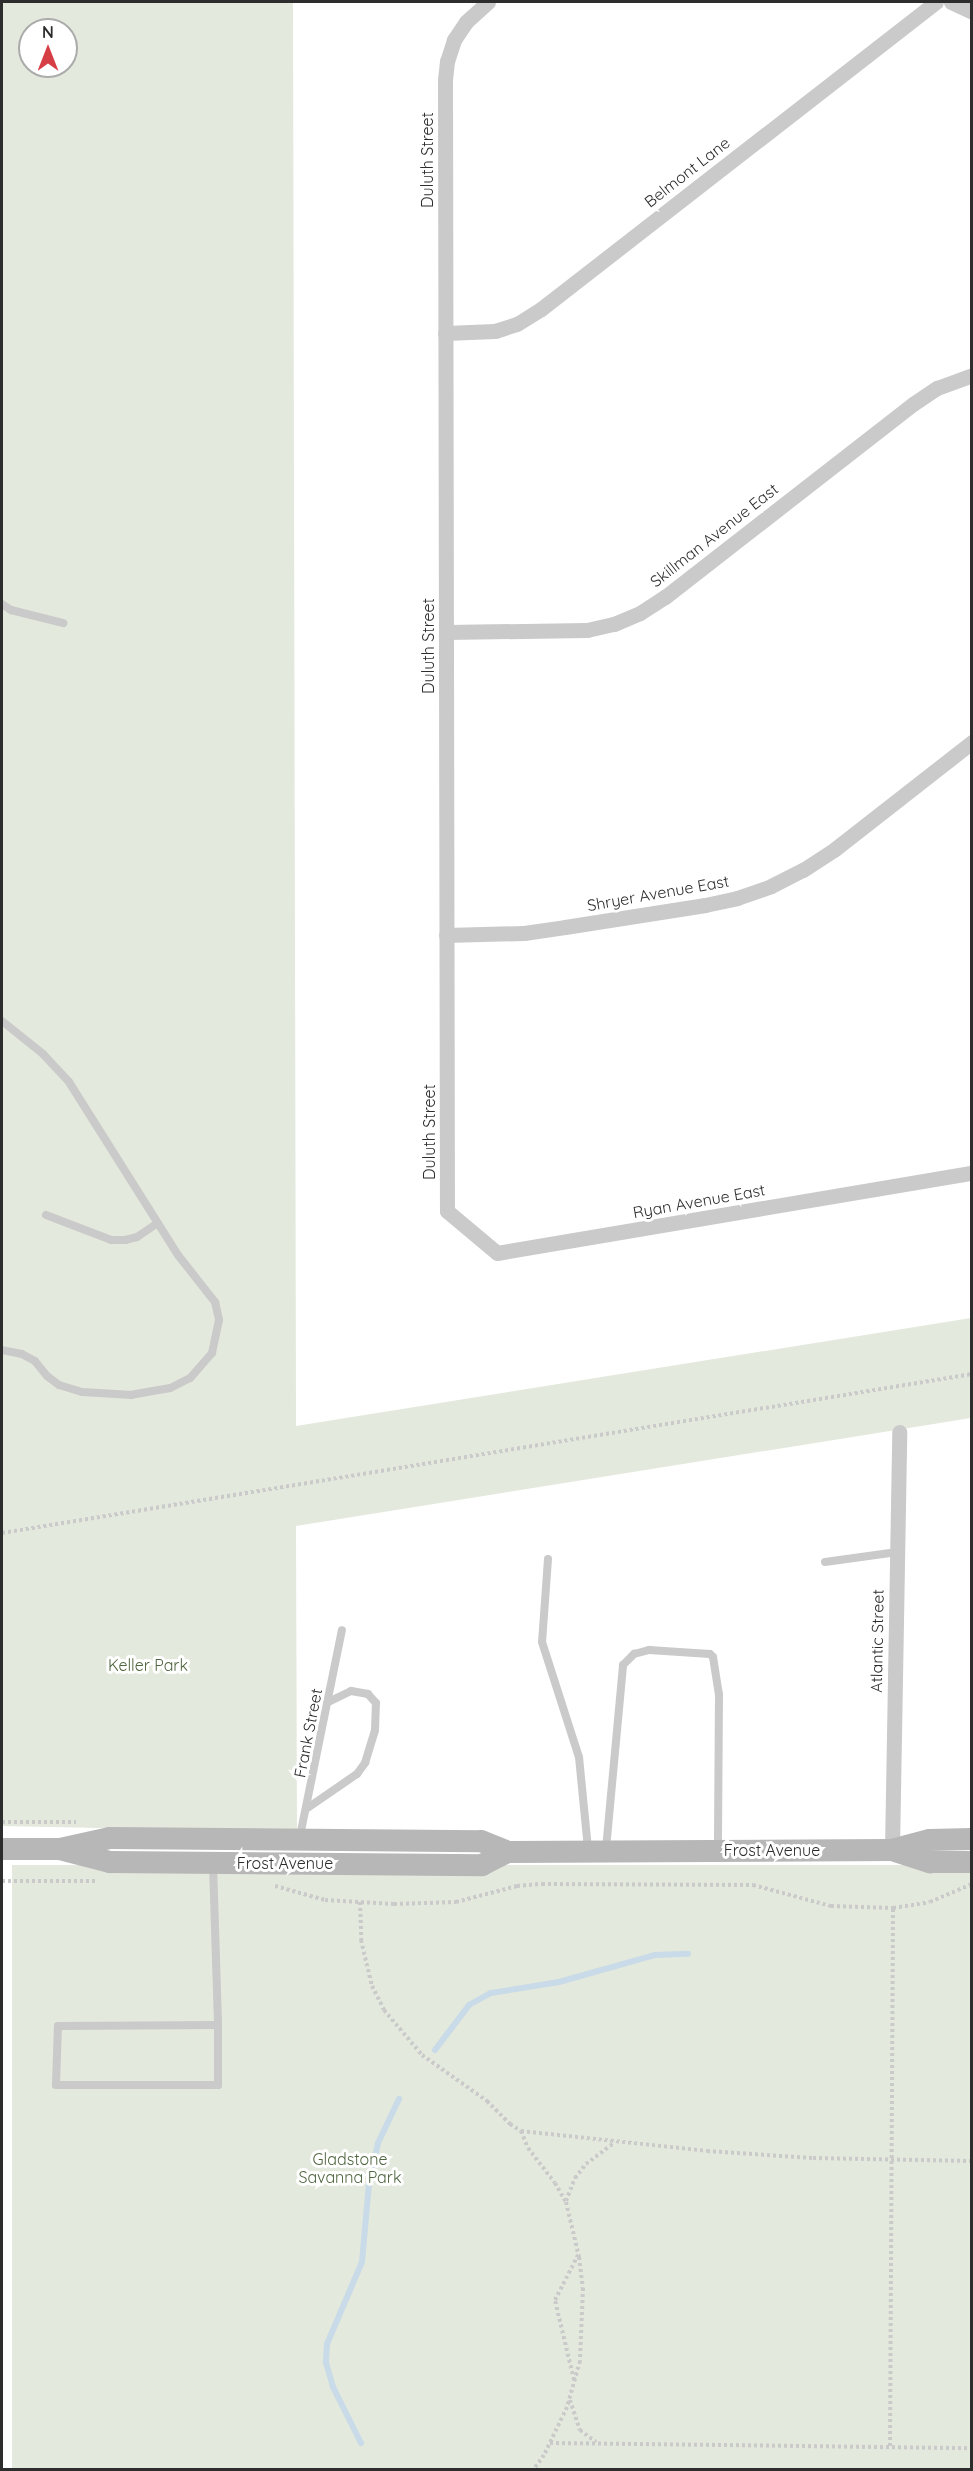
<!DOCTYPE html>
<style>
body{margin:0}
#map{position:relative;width:973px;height:2471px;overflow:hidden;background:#fff;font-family:Quicksand,sans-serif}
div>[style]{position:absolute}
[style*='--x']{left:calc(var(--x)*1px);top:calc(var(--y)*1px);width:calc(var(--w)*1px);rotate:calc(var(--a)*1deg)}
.green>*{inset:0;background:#e3e9dc;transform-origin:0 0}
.stream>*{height:6px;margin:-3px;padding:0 3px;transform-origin:3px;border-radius:3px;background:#c9dbe8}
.path>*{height:4px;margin-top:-2px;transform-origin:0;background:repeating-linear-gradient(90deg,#cacaca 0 3px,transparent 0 6px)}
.lane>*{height:8px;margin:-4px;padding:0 4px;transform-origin:4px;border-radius:4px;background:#cacaca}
.street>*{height:15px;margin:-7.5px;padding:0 7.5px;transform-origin:7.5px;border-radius:7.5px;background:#cacaca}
.secondary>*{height:22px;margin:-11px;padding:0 11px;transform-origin:11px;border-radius:11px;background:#b7b7b7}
span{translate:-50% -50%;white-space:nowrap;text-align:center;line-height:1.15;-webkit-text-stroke:6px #fff;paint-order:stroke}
.street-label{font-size:16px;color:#2d2d2d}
.park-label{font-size:16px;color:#4f653f}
.frame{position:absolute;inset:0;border:3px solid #2d2d2d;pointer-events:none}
.north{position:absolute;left:18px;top:18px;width:60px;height:60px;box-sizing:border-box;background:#fff;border:2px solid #ababab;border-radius:50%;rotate:0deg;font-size:16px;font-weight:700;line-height:24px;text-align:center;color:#2d2d2d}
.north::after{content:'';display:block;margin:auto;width:21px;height:27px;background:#d53e45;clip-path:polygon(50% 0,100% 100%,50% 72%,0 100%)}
</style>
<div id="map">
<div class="green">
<div style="clip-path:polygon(evenodd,2px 2px,293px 2px,296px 1426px,971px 1318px,971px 1418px,296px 1526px,297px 1832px,2px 1826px,2px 2px,30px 30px,66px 30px,66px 66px,30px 66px,30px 30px)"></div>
<div style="left:12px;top:1865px;width:959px;height:604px"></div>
</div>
<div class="stream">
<div style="--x:435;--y:2050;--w:56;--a:-52.9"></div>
<div style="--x:469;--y:2005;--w:25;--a:-29"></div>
<div style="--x:491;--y:1993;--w:69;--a:-9.2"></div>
<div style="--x:559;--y:1982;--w:100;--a:-15.7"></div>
<div style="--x:655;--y:1955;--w:33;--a:-2"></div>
<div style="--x:361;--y:2443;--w:63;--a:-116.6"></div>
<div style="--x:333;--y:2387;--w:26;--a:-106"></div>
<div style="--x:326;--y:2362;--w:18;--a:-87"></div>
<div style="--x:327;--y:2344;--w:89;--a:-66.9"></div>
<div style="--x:362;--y:2262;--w:78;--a:-84.9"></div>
<div style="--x:369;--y:2184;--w:42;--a:-77.6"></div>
<div style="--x:378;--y:2143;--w:49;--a:-64.5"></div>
</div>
<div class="path">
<div style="--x:2;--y:1533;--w:983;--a:-9.31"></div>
<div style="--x:2;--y:1822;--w:74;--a:0"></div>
<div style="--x:2;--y:1881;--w:95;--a:0"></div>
<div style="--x:275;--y:1886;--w:52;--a:15.6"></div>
<div style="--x:325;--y:1900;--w:69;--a:3.3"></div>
<div style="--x:394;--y:1904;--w:62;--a:-1.8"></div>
<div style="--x:456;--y:1902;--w:63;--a:-14.7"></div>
<div style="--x:517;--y:1886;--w:25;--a:-5"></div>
<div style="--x:542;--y:1884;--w:211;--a:0.3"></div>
<div style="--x:753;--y:1885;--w:81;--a:15.1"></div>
<div style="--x:831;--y:1906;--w:62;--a:1.8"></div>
<div style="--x:893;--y:1908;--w:37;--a:-9"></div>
<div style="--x:930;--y:1902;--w:46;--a:-23.2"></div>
<div style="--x:360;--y:1902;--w:38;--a:88"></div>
<div style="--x:361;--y:1940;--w:47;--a:76.6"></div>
<div style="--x:372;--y:1986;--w:27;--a:63"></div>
<div style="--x:384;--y:2010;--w:59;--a:49.8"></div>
<div style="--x:422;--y:2055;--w:80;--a:35.3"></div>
<div style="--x:487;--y:2101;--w:33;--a:45"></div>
<div style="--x:510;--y:2124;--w:13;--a:32"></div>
<div style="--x:521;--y:2131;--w:187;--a:6.1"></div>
<div style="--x:707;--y:2151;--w:106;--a:3.8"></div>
<div style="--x:813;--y:2158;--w:159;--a:1.1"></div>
<div style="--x:521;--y:2131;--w:18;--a:68"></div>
<div style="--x:528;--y:2148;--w:44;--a:52.4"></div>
<div style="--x:555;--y:2183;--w:22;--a:60"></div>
<div style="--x:566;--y:2202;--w:57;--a:76.7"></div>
<div style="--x:579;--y:2257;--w:31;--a:83"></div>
<div style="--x:583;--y:2288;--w:73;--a:92.4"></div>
<div style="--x:580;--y:2361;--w:48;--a:105.8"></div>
<div style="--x:567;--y:2407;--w:53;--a:115.6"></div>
<div style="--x:544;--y:2455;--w:19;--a:126"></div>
<div style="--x:566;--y:2201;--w:25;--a:-69"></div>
<div style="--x:575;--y:2178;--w:18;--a:-52"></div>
<div style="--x:586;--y:2164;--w:36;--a:-37"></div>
<div style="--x:574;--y:2380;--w:82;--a:-103.4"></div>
<div style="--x:555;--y:2300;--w:51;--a:-62.9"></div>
<div style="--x:570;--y:2400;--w:32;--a:72"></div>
<div style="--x:580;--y:2430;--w:20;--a:37"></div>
<div style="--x:550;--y:2443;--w:422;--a:0.7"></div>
<div style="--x:890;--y:2446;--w:538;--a:-89.68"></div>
</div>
<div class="lane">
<div style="--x:2;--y:604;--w:11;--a:34"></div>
<div style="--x:11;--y:610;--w:54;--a:14"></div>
<div style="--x:2;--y:1021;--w:53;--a:38.8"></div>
<div style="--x:43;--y:1054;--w:38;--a:47"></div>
<div style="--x:69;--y:1082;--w:204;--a:57.8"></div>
<div style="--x:178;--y:1255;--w:60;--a:51.8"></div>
<div style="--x:215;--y:1302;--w:18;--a:77"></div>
<div style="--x:219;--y:1320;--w:34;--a:102"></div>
<div style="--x:212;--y:1353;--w:33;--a:131"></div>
<div style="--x:190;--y:1378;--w:22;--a:153"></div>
<div style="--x:170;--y:1388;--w:39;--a:170"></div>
<div style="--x:132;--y:1395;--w:50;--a:-176.6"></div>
<div style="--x:82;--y:1392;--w:24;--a:-163"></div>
<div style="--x:59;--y:1385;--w:15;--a:-143"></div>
<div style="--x:47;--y:1376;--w:19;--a:-129"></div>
<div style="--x:35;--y:1361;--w:15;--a:-152"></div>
<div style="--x:22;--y:1354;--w:20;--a:-169"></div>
<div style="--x:46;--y:1215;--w:70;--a:21"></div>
<div style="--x:111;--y:1240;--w:14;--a:0"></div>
<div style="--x:125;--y:1240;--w:12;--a:-14"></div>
<div style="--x:137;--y:1237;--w:25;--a:-34"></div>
<div style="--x:548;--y:1559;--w:83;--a:94.1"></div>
<div style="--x:542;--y:1642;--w:121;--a:72.2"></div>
<div style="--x:579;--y:1757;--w:92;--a:84.4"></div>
<div style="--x:825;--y:1562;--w:73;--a:-7.9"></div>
<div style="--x:306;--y:1809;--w:62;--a:-34.5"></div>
<div style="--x:357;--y:1774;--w:14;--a:-54"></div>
<div style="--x:365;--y:1763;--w:34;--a:-73"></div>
<div style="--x:375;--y:1730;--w:27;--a:-88"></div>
<div style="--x:376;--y:1703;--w:12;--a:-132"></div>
<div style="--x:368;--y:1694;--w:17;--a:-170"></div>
<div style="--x:351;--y:1691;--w:25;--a:154"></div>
<div style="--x:300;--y:1836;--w:210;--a:-78.5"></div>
<div style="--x:606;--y:1849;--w:185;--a:-84.7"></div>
<div style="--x:623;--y:1665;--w:16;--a:-45"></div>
<div style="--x:634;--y:1654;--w:16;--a:-15"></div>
<div style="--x:649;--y:1650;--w:61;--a:3.8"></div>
<div style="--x:710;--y:1654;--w:4;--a:45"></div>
<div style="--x:713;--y:1657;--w:37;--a:81"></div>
<div style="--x:719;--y:1694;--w:155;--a:90.4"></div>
<div style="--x:213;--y:1864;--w:161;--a:88.2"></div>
<div style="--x:218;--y:2025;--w:60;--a:90"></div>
<div style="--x:218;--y:2085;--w:162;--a:180"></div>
<div style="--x:56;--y:2085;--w:59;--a:-88.1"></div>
<div style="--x:58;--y:2026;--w:160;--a:-0.4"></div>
</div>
<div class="street">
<div style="--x:488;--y:2;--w:30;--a:138"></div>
<div style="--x:466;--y:22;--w:22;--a:124"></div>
<div style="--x:454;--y:40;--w:22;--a:108"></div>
<div style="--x:447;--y:61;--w:20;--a:96"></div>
<div style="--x:445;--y:81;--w:1130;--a:89.9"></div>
<div style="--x:447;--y:1211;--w:65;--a:40"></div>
<div style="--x:497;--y:1253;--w:482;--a:-9.6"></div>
<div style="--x:951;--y:2;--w:23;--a:25"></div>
<div style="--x:445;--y:333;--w:50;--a:-2.3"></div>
<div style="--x:495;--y:331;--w:23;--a:-18"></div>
<div style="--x:517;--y:324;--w:28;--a:-32"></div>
<div style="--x:541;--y:309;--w:500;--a:-37.85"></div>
<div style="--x:446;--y:632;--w:141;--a:-0.8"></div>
<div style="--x:587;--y:630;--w:28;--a:-13"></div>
<div style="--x:614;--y:624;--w:28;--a:-23"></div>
<div style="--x:640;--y:613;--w:30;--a:-33"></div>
<div style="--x:665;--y:597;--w:314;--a:-37.9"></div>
<div style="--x:913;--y:404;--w:29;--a:-34"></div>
<div style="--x:937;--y:388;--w:37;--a:-20"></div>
<div style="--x:446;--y:935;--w:78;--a:-1.5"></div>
<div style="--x:524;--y:933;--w:41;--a:-8.3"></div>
<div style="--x:565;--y:927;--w:142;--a:-8.9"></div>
<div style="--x:705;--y:905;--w:33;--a:-12"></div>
<div style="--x:737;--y:898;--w:36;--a:-19"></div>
<div style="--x:771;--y:886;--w:36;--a:-27"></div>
<div style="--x:803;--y:870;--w:38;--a:-33"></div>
<div style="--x:835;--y:849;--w:174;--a:-38"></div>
<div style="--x:892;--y:1850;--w:418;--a:-89"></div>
</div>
<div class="secondary">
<div style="--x:2;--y:1849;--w:58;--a:0"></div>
<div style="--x:60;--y:1849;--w:51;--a:-12.4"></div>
<div style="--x:110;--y:1838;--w:371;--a:0.5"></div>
<div style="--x:481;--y:1841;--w:29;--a:22"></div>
<div style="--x:60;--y:1849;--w:52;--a:14.6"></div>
<div style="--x:110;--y:1862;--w:372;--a:0.5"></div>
<div style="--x:482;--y:1865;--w:29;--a:-27"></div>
<div style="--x:508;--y:1852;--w:384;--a:-0.3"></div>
<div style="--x:892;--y:1850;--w:39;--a:-15"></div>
<div style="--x:930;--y:1840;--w:42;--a:-1.4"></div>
<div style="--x:892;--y:1850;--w:40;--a:18"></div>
<div style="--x:930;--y:1862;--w:42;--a:0"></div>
</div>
<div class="street-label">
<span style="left:427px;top:160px;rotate:-90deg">Duluth Street</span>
<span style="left:687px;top:172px;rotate:-38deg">Belmont Lane</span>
<span style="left:714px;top:535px;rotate:-38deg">Skillman Avenue East</span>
<span style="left:428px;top:646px;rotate:-90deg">Duluth Street</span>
<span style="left:658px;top:893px;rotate:-10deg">Shryer Avenue East</span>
<span style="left:429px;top:1132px;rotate:-90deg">Duluth Street</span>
<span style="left:699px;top:1201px;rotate:-10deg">Ryan Avenue East</span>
<span style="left:877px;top:1641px;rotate:-89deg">Atlantic Street</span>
<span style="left:308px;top:1733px;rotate:-79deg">Frank Street</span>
<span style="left:772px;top:1850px">Frost Avenue</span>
<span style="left:285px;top:1863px">Frost Avenue</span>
</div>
<div class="park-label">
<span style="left:148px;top:1665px">Keller Park</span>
<span style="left:350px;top:2168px">Gladstone<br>Savanna Park</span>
</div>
<div class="frame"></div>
<div class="north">N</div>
</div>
